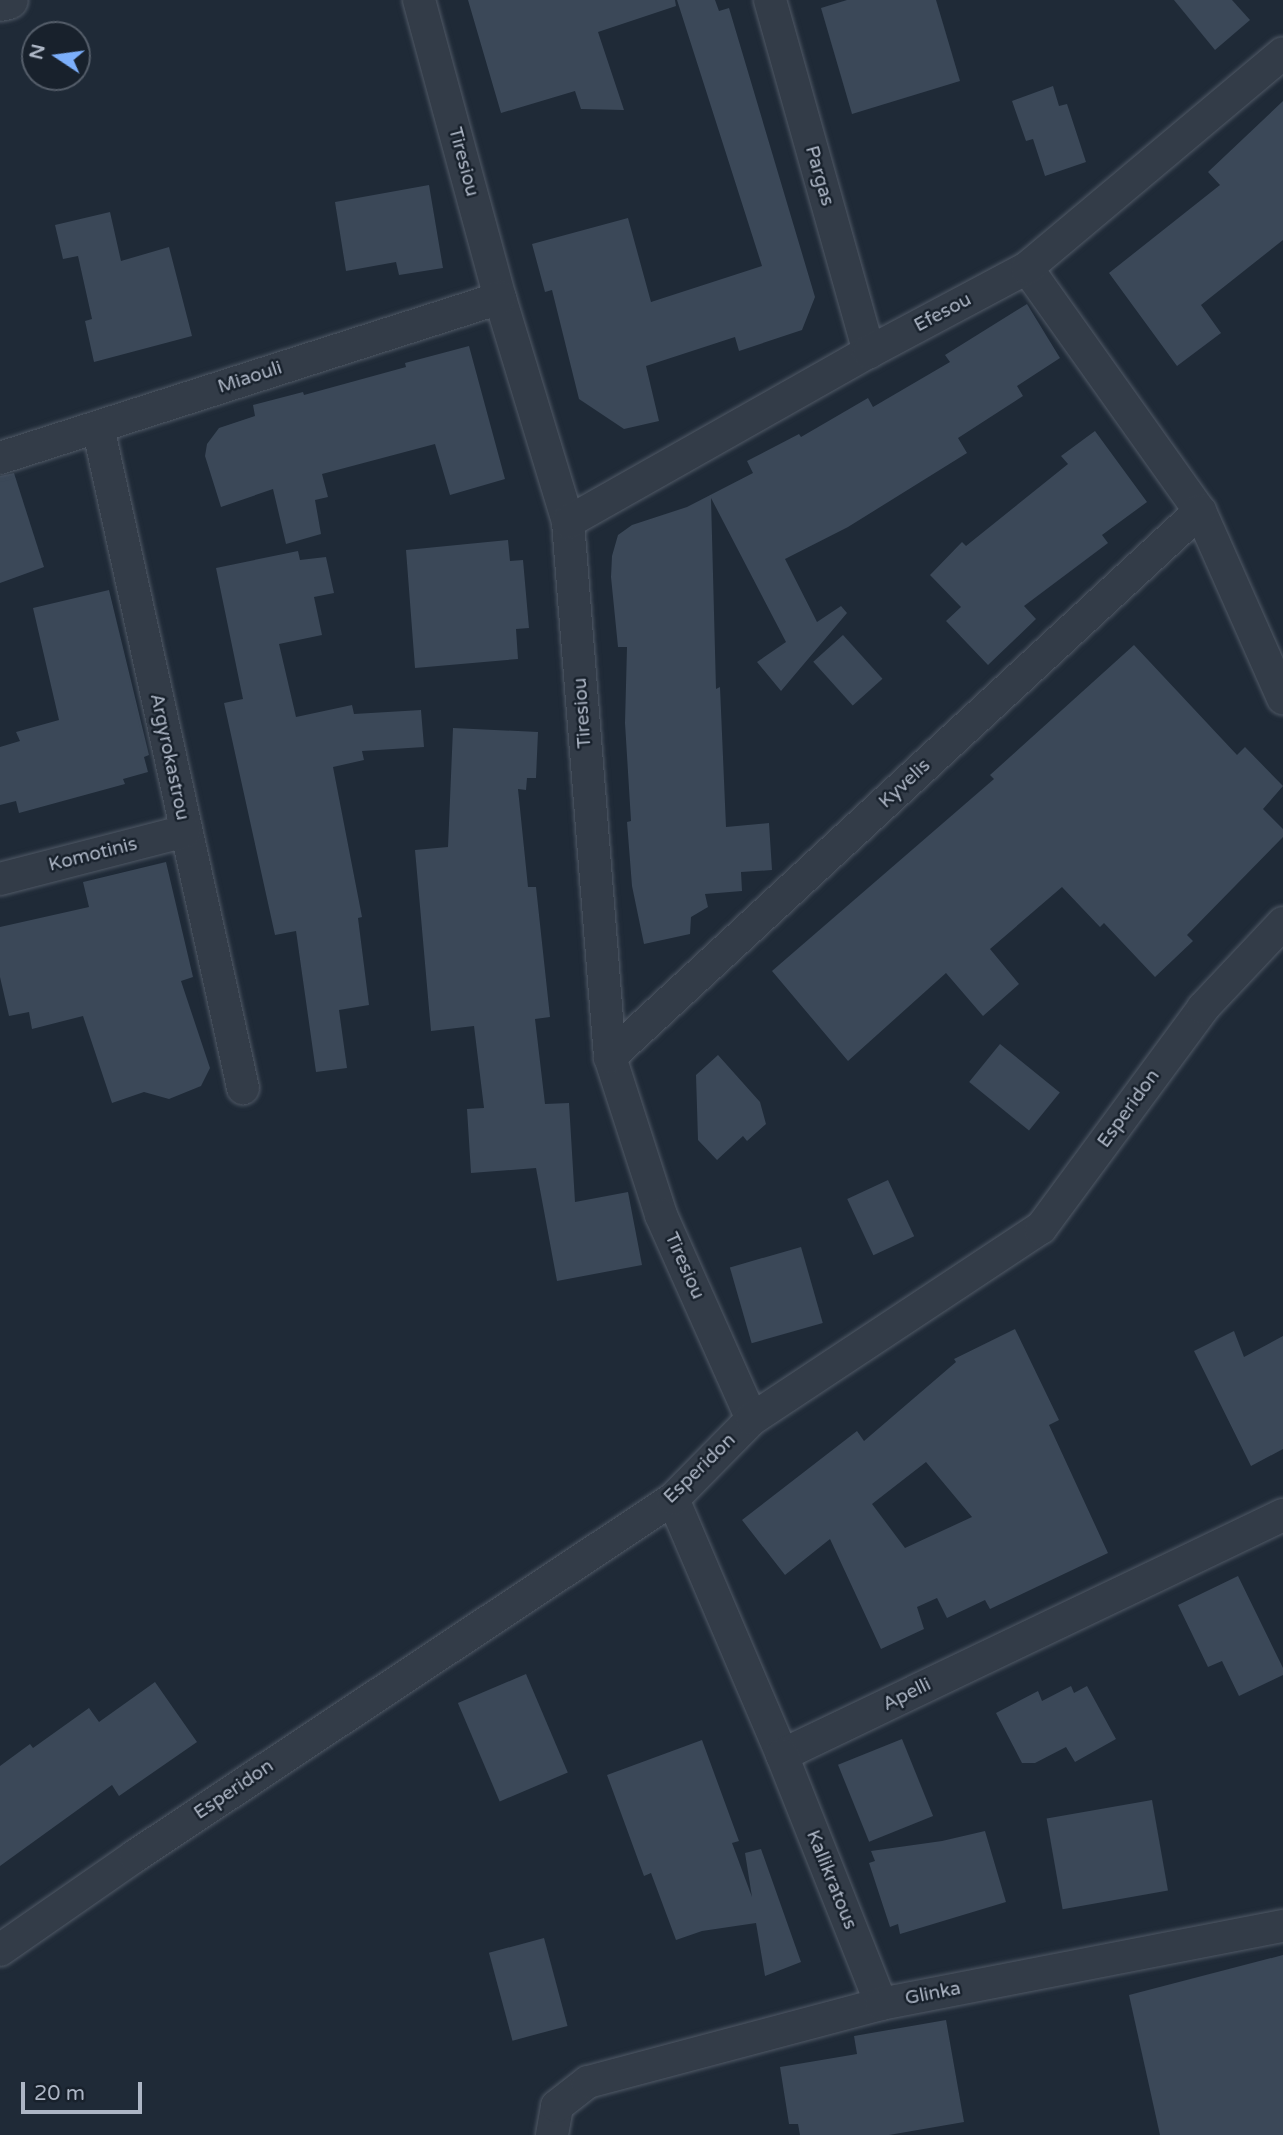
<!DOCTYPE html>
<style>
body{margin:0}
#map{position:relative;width:1283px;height:2135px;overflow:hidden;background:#1f2a37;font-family:"Varela Round",sans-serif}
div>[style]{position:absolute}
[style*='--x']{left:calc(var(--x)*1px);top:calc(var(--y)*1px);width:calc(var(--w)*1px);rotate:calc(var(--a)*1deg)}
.building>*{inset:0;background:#3b4858;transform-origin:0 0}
.roads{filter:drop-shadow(0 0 2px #505966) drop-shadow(0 0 2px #505966)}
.minor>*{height:32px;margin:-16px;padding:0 16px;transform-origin:16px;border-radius:16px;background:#333c48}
.tertiary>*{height:38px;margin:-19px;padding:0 19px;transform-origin:19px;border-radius:19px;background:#333c48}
span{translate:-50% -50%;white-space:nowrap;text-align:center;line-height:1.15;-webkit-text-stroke:5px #18212c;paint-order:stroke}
.street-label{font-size:19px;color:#adb6c5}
.north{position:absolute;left:21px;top:21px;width:70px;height:70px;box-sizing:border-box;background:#18212c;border:2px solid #545d69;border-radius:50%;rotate:283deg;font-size:19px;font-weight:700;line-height:28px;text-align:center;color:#adb6c5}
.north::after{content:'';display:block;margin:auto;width:24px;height:32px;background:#7caffb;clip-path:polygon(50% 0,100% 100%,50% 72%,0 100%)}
.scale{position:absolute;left:21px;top:2082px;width:121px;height:32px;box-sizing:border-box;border:4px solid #adb6c5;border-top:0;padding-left:9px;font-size:21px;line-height:24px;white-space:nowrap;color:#adb6c5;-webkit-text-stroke:5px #18212c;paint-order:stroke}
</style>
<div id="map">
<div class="building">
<div style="clip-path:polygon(468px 0,675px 0,676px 6px,598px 32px,624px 110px,581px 109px,575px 91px,501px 113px)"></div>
<div style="clip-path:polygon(677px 0,715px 0,719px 11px,729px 8px,815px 297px,802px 330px,739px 351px,735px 337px,646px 366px,659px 421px,624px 429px,579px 399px,552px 290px,545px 292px,532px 244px,628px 218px,651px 302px,762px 266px)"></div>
<div style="clip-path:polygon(847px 0,936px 0,960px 81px,852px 114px,821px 8px)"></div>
<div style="clip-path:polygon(1174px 0,1232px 0,1250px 20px,1215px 50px)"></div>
<div style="clip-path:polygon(1053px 86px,1059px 106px,1067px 104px,1086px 162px,1045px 176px,1033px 139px,1026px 141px,1012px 101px)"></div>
<div style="clip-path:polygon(1283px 101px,1283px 240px,1201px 305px,1221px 333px,1177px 366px,1109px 273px,1220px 185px,1208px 172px)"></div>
<div style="clip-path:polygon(429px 185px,443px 268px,399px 275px,396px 262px,346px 271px,335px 202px)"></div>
<div style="clip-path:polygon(110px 212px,121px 261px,169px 247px,192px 336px,94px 362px,85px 321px,92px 319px,78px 256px,63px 259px,55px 225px)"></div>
<div style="clip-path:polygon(1027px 304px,1060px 358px,1017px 386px,1023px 396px,958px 438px,967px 453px,848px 527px,785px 559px,817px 622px,841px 606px,847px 613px,781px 691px,757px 662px,786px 642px,711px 498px,716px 689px,720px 687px,726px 827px,769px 823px,772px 870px,741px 872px,742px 891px,705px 894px,708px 907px,691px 917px,690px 934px,644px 944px,632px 886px,627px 822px,631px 821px,625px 723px,627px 647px,618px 647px,611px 577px,612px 556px,618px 535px,632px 525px,687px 507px,753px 473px,747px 461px,799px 434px,801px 437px,868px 398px,873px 407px,950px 362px,945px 355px)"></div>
<div style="clip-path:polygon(469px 346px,505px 479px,450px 495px,435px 444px,322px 474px,328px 497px,315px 500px,321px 534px,286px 544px,273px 489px,221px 507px,205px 456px,207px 444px,219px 428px,255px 416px,253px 405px,303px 392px,304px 395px,406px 367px,405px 363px)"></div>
<div style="clip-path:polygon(1095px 431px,1147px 502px,1102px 535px,1108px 543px,1024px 606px,1036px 619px,988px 665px,946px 621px,961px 607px,930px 575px,962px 542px,966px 546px,1068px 464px,1061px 456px)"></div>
<div style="clip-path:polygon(14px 473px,44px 567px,0 583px,0 476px)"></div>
<div style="clip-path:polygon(508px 540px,510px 561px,523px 560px,529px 628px,516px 629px,518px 659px,415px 668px,406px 550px)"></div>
<div style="clip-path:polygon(298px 551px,300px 560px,326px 557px,334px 593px,314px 597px,322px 635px,279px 644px,296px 717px,352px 705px,354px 714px,421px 710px,424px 747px,362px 751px,364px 760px,333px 767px,362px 917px,358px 918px,369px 1005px,339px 1010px,347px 1068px,316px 1072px,296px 931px,275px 935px,224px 703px,243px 699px,216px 568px)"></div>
<div style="clip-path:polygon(109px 590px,149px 755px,144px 757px,148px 772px,123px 779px,125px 784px,19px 813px,16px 801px,0 805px,0 747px,20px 741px,16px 732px,59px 720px,33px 608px)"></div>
<div style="left:843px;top:635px;width:59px;height:40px;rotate:48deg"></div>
<div style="clip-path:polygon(1134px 645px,1237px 755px,1245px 747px,1283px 786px,1263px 809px,1283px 829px,1283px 837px,1187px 935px,1193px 941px,1155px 977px,1104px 923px,1100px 927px,1062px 887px,990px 949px,1019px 984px,983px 1016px,946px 973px,848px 1061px,772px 971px,994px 779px,990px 775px)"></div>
<div style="clip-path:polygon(453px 728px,538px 732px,536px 778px,527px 778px,526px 790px,518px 789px,528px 887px,536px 887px,550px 1017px,535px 1019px,545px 1104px,569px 1103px,575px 1202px,628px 1192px,642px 1265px,557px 1281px,536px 1168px,471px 1173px,467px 1109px,484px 1108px,474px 1026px,431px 1031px,415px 850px,448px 847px)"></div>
<div style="clip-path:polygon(166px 862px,193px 977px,181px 981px,210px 1068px,201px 1086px,169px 1099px,144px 1092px,112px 1103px,83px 1016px,32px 1029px,29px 1012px,9px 1016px,0 977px,0 927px,89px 907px,83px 882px)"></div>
<div style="left:1000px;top:1044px;width:77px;height:49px;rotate:39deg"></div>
<div style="clip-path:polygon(718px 1055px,760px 1102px,766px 1124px,747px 1141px,743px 1136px,717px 1160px,698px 1140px,696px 1075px)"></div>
<div style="left:888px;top:1180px;width:62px;height:45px;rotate:65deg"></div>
<div style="left:801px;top:1247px;width:79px;height:74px;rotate:74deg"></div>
<div style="clip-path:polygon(evenodd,1015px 1329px,1059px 1420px,1049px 1425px,1108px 1553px,990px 1609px,985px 1600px,947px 1618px,937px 1598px,917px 1607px,924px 1629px,881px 1649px,830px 1539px,785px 1575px,742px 1520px,857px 1431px,864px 1441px,956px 1362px,954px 1359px,1015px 1329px,926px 1462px,972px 1517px,905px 1548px,872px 1504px,926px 1462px)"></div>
<div style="clip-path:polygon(1234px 1331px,1244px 1357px,1283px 1336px,1283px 1449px,1251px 1466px,1194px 1351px)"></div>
<div style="clip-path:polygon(1238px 1576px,1283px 1668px,1283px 1675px,1239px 1696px,1222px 1661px,1208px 1667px,1178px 1605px)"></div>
<div style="left:526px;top:1674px;width:107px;height:74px;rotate:67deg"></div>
<div style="clip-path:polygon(155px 1682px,197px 1742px,119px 1796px,112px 1785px,0 1866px,0 1766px,30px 1744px,33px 1748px,89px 1708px,99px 1722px)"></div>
<div style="clip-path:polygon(1071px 1686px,1074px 1693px,1087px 1686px,1116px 1739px,1075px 1762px,1066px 1747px,1035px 1763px,1022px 1763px,996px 1713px,1038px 1691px,1042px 1701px)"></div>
<div style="left:902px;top:1739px;width:83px;height:69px;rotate:68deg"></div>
<div style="clip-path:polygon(702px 1740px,739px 1841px,732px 1843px,752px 1897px,745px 1853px,761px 1849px,801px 1962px,765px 1976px,756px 1923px,702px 1931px,676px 1940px,651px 1873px,644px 1876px,607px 1775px)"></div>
<div style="left:1152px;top:1800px;width:92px;height:107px;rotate:80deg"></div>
<div style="clip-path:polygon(985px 1831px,1006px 1902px,900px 1934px,898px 1924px,890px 1927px,869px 1863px,875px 1861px,871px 1851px,942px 1841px)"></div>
<div style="left:544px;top:1938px;width:91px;height:57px;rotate:75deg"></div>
<div style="clip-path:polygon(1283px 1955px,1283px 2135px,1160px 2135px,1129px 1995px)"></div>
<div style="clip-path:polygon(946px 2020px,964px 2122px,889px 2135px,800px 2135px,798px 2124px,789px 2124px,780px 2067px,857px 2054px,854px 2036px)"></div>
</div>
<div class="roads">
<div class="minor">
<div style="--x:419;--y:0;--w:309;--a:74.8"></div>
<div style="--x:500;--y:298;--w:234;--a:73.1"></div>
<div style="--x:568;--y:522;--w:537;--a:85.51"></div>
<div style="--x:610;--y:1057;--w:166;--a:72.1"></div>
<div style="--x:661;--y:1215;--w:223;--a:66"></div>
<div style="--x:770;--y:0;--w:366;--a:74.3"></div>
<div style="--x:1027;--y:268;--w:298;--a:54.6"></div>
<div style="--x:1200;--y:511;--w:205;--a:66.1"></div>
<div style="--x:98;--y:427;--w:677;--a:77.63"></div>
<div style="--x:0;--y:458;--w:525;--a:-17.74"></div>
<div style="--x:568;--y:522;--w:346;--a:-29.5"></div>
<div style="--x:869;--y:352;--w:179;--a:-28"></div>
<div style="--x:1027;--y:268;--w:334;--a:-40"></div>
<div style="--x:0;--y:879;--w:191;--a:-14.5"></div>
<div style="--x:610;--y:1057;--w:804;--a:-42.78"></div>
<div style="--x:673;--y:1499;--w:278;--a:66.9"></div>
<div style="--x:782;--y:1755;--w:556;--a:-25.6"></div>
<div style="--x:782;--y:1755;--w:268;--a:68.3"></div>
<div style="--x:0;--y:1950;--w:165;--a:-34.8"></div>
<div style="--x:135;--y:1856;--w:646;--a:-33.57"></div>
<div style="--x:673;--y:1499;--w:112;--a:-45.4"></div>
<div style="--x:752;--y:1419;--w:346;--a:-33.5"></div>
<div style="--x:1041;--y:1228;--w:273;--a:-53.6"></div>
<div style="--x:1203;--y:1008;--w:117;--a:-46.7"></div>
<div style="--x:552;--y:2135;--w:29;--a:-80"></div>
<div style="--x:557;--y:2106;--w:39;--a:-38"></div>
<div style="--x:588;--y:2082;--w:303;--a:-14.9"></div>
<div style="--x:881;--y:2004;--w:409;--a:-11"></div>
</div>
<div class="tertiary">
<div style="--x:0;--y:2;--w:9;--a:-13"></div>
</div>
</div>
<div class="street-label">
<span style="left:463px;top:162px;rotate:75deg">Tiresiou</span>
<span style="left:819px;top:176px;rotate:74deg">Pargas</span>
<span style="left:943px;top:313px;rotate:-28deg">Efesou</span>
<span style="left:250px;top:378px;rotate:-18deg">Miaouli</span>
<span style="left:583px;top:713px;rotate:-94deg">Tiresiou</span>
<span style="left:169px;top:757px;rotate:78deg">Argyrokastrou</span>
<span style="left:905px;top:784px;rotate:-43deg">Kyvelis</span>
<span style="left:93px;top:855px;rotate:-14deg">Komotinis</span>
<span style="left:1129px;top:1109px;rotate:-54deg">Esperidon</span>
<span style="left:684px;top:1266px;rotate:66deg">Tiresiou</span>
<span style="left:700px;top:1469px;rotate:-44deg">Esperidon</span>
<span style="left:907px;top:1695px;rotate:-26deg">Apelli</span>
<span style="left:234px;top:1790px;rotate:-34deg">Esperidon</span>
<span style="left:831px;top:1880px;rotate:68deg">Kallikratous</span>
<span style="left:933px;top:1994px;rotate:-11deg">Glinka</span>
</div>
<div class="north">N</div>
<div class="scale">20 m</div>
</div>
